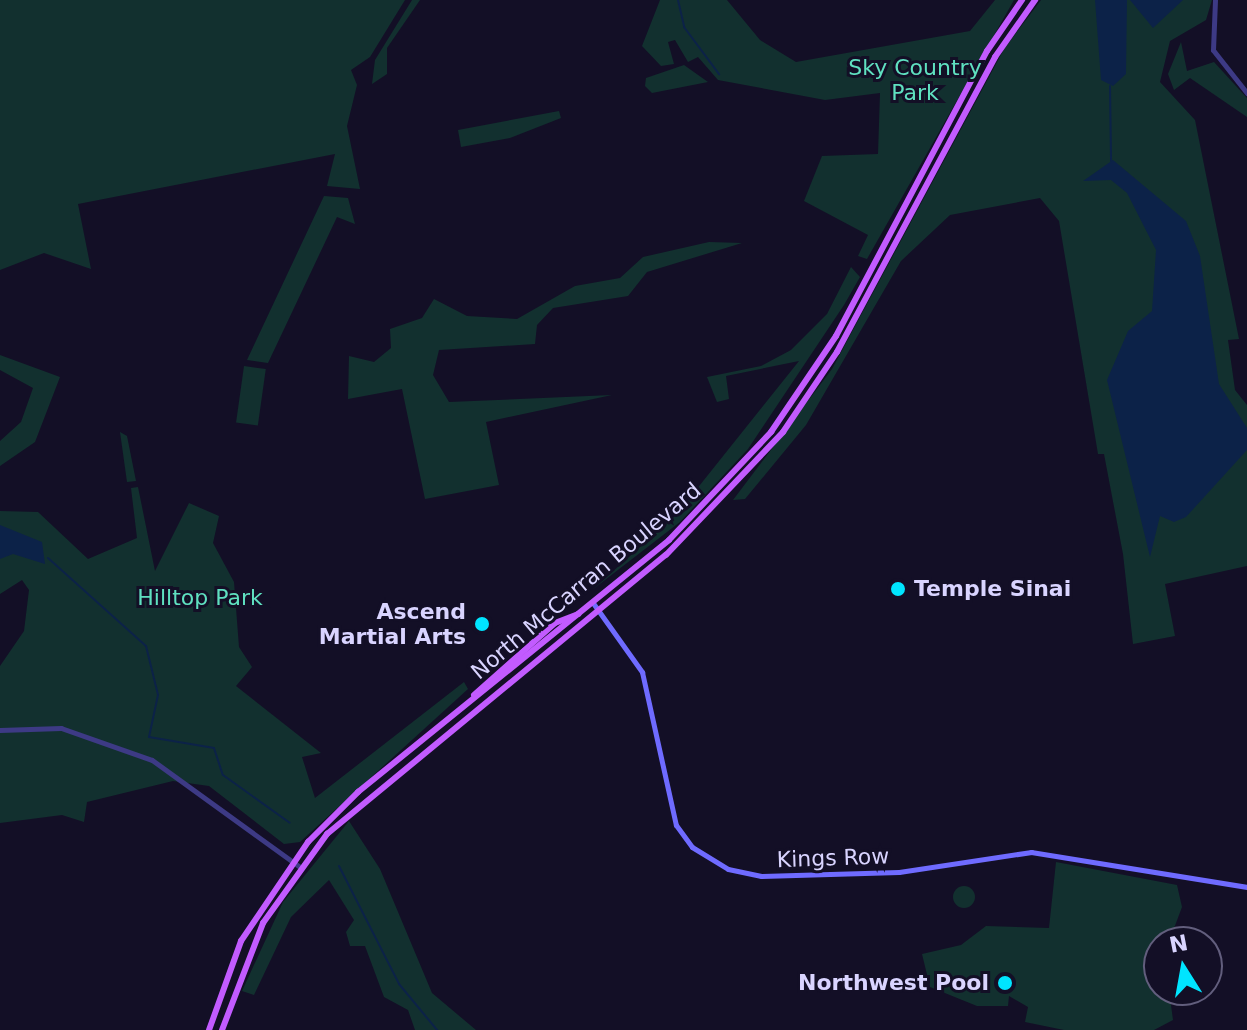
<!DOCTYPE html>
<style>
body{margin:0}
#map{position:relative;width:1247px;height:1030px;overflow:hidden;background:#130f26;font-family:"DejaVu Sans",sans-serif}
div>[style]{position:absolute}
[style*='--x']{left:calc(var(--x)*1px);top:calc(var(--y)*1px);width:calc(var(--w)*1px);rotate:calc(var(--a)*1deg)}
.green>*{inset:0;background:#12302f;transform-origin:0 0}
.round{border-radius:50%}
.water>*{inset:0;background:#0c2248}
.stream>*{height:2px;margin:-1px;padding:0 1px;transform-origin:1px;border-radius:1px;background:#0c2248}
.tertiary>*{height:5px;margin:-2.5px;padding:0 2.5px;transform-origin:2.5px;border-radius:2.5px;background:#3d3a85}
.secondary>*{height:5px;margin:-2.5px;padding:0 2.5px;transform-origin:2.5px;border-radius:2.5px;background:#6f6bff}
.primary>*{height:6px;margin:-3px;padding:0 3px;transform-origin:3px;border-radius:3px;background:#c25bff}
.dots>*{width:22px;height:22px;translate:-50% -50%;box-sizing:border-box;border:4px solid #130f26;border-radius:50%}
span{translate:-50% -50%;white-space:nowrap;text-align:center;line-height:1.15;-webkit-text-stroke:6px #130f26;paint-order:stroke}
.park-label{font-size:22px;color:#5fe0c0}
.street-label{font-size:22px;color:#d9d4ff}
.poi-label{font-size:22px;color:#d9d4ff;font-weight:700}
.left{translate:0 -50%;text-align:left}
.right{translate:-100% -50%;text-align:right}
.north{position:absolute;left:1143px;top:926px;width:80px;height:80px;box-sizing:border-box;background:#130f26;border:2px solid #625e7d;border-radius:50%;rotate:349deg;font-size:22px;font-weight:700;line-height:32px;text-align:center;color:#d9d4ff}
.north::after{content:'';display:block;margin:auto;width:28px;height:36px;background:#00e5ff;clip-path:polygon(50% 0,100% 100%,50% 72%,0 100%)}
</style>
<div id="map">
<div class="green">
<div style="clip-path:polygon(0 0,405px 0,370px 57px,351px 70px,357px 85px,347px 126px,360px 189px,327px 186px,335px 154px,78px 204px,91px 269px,44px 253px,0 270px)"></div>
<div style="clip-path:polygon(412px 0,420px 0,387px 48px,387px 74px,372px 84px,375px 60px)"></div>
<div style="clip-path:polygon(660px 0,727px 0,760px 40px,796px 62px,970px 31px,995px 0,1014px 0,867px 259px,858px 256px,868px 235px,804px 201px,822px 156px,878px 154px,880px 93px,825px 100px,718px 80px,698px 57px,688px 62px,675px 40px,668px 42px,674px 64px,661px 66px,642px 46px)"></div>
<div style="clip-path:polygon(1041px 0,1212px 0,1206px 20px,1170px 41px,1160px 82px,1195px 120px,1239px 339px,1228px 340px,1235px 390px,1247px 405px,1247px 566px,1165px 584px,1175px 636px,1133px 644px,1123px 554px,1104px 454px,1098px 454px,1059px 221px,1040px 198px,950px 215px,901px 261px,806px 425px,745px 499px,733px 500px,832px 369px,1004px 49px)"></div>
<div style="clip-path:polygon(1181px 42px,1187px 71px,1214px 62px,1247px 98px,1247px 117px,1190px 78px,1174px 90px,1168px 74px)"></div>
<div style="clip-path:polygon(684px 65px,708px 82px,652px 93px,645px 86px,646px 78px)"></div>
<div style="clip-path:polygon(559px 111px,561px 118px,510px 138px,461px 147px,458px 130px)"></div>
<div style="clip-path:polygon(324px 196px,348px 198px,355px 224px,337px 217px,268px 363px,247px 360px)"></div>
<div style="clip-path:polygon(709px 242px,742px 243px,647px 272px,628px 296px,553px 308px,537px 325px,535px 344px,439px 350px,433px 375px,449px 402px,612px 395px,486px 422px,499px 485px,425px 499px,402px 389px,348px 399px,349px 356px,374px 362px,391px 348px,390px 329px,422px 318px,434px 299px,467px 316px,517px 319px,575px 286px,620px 278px,643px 257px)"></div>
<div style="clip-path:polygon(851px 267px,860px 277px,844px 305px,748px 449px,680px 522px,592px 590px,676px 515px,799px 361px,726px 376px,729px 399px,717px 402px,707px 377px,761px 366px,791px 350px,827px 314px)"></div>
<div style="clip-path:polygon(0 355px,60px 377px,35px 442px,0 466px,0 441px,21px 422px,33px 388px,0 370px)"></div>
<div style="left:244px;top:366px;width:22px;height:57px;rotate:8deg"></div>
<div style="clip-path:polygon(120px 432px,127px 436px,136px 481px,127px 482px)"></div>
<div style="clip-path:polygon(138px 487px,155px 571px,189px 503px,219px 516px,213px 543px,234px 582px,239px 647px,252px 667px,236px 686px,321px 753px,302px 757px,315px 798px,464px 682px,468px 689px,300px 842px,284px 844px,209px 786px,173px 781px,87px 802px,84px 822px,62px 815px,0 823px,0 666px,24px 631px,29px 590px,22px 580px,0 594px,0 511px,38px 512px,88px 559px,137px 538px,131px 488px)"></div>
<div style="clip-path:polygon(349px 821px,380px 869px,432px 993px,476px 1030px,415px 1030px,408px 1010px,384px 997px,365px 946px,350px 946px,346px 932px,354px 920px,329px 880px,291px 917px,254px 995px,242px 991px,283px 902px)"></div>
<div style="clip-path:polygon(1056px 862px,1177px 885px,1182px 907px,1173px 931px,1159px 942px,1159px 990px,1169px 990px,1173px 1020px,1154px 1030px,1064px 1030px,1025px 1022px,1028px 1007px,1009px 996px,1008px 1006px,977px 1006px,930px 987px,922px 954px,961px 945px,986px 926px,1049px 928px)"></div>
<div class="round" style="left:953px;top:886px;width:22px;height:22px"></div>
</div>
<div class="water">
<div style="clip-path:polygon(1095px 0,1127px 0,1126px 74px,1113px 86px,1101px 80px)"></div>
<div style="clip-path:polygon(1130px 0,1183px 0,1153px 28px)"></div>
<div style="clip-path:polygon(1113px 160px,1186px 221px,1200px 256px,1219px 384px,1247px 428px,1247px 450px,1186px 517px,1174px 522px,1160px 516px,1150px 557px,1107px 380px,1128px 331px,1152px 311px,1156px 250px,1127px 193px,1111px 180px,1083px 181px)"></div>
<div style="clip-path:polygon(0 525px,42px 542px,45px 564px,13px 554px,0 559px)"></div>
</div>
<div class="stream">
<div style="--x:678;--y:0;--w:28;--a:77"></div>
<div style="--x:684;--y:27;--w:59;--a:53.3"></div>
<div style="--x:1110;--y:86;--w:75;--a:89.2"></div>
<div style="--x:48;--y:558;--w:132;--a:41.9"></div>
<div style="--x:146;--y:646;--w:50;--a:76.2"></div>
<div style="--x:158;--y:695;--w:43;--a:102.1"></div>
<div style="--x:149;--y:737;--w:66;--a:9.6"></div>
<div style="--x:214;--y:748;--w:28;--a:72"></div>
<div style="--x:223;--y:775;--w:82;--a:35.6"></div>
<div style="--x:339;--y:866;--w:132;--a:63"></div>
<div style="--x:399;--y:984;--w:60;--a:50.4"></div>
</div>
<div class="tertiary">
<div style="--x:1215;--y:0;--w:50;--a:92.3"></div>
<div style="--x:1213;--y:50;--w:55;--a:51.7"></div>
<div style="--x:0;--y:730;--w:61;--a:-1.9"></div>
<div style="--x:61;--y:728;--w:96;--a:19.4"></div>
<div style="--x:152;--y:760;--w:183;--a:35.9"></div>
</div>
<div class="secondary">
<div style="--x:593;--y:603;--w:85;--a:54.6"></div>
<div style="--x:642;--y:672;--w:157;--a:77.5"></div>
<div style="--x:676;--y:825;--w:27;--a:54"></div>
<div style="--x:692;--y:847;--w:42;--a:31.4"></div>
<div style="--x:728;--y:869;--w:34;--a:12"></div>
<div style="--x:761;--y:876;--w:138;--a:-1.7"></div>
<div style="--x:899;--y:872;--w:134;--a:-8.6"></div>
<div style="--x:1031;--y:852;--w:219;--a:9.2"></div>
</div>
<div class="primary">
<div style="--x:474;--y:695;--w:108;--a:-41.6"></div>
<div style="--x:555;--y:623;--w:25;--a:-21"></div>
<div style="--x:209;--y:1030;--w:95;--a:-70.2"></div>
<div style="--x:241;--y:941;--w:120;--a:-55.9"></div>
<div style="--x:308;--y:842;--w:71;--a:-45"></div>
<div style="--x:358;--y:792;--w:400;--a:-39"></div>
<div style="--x:669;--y:540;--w:149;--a:-46.6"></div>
<div style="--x:771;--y:432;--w:116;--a:-55.9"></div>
<div style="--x:836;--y:336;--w:323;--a:-62.1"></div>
<div style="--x:987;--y:51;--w:62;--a:-55.5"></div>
<div style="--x:222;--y:1030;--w:115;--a:-69"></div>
<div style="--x:263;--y:923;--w:110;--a:-54.3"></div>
<div style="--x:327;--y:834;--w:439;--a:-39.5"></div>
<div style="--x:666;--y:555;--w:170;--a:-46.4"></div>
<div style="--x:783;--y:432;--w:97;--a:-56"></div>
<div style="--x:837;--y:352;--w:335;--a:-61.8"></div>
<div style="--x:995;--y:57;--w:70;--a:-54.9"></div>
</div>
<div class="dots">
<div style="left:898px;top:589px;background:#00e5ff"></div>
<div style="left:482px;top:624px;background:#00e5ff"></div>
<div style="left:1005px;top:983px;background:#00e5ff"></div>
</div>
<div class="park-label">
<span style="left:915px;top:80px">Sky Country<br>Park</span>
<span style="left:200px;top:598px">Hilltop Park</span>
</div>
<div class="street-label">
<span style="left:586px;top:581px;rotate:-40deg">North McCarran Boulevard</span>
<span style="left:833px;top:858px;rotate:-2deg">Kings Row</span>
</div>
<div class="poi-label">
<span class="left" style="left:914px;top:589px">Temple Sinai</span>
<span class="right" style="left:466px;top:624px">Ascend<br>Martial Arts</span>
<span class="right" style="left:989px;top:983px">Northwest Pool</span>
</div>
<div class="north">N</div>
</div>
